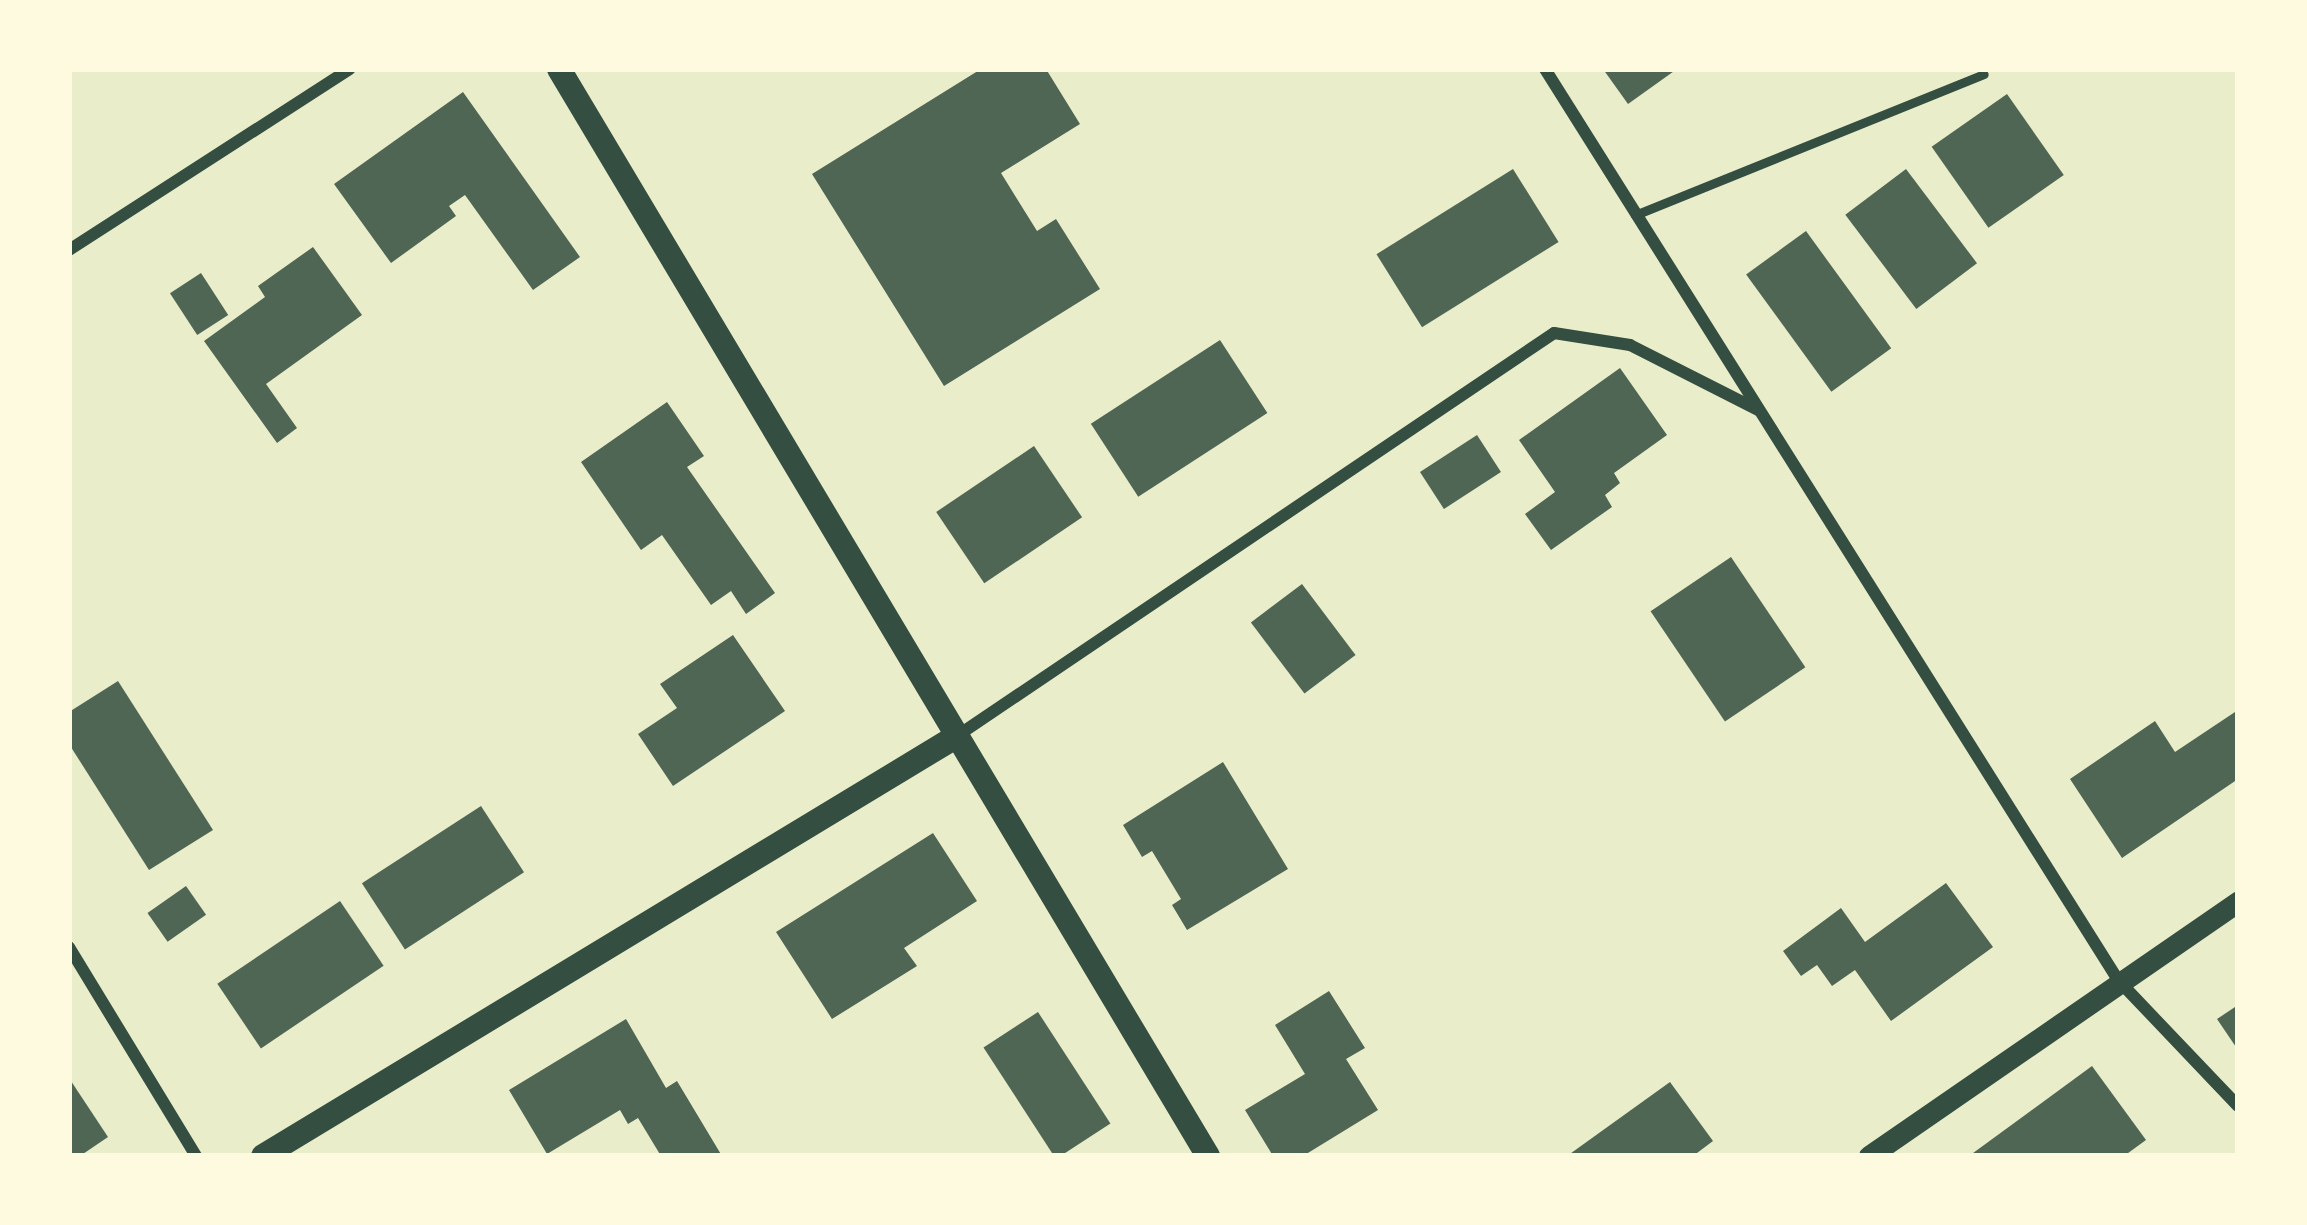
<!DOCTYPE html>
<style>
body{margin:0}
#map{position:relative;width:2307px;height:1225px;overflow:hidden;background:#e9edc9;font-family:"PT Sans",sans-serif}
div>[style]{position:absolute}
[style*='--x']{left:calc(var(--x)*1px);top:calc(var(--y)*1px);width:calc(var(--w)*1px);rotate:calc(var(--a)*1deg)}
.building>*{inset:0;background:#4f6655;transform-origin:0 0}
.service>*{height:9px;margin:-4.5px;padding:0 4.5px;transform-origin:4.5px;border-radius:4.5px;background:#344e41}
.minor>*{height:12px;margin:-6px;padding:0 6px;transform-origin:6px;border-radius:6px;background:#344e41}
.tertiary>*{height:21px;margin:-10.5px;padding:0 10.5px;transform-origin:10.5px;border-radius:10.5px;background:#344e41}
.secondary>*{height:24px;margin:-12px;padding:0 12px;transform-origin:12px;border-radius:12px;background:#344e41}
span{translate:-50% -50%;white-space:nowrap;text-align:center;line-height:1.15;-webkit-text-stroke:9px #fefae0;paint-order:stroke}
.frame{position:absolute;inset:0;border:72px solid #fefae0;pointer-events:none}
</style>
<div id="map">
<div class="building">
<div style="clip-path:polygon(981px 69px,1046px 69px,1080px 124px,1001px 173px,1037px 231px,1056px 219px,1100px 289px,944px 386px,812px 174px)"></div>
<div style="clip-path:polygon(1603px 69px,1677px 69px,1628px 104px)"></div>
<div style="clip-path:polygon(463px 92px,580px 257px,533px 290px,465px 195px,449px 206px,456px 216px,391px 263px,334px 184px)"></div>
<div style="left:2007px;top:94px;width:99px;height:92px;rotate:55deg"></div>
<div style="left:1513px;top:169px;width:86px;height:161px;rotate:58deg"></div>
<div style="left:1906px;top:169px;width:118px;height:76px;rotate:53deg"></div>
<div style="left:1806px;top:231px;width:145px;height:74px;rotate:54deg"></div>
<div style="clip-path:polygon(313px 247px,362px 315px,266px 384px,297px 428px,277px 443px,204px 341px,265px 297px,258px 286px)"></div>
<div style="left:201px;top:273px;width:50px;height:37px;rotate:57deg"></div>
<div style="left:1220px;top:340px;width:87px;height:154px;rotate:57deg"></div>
<div style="clip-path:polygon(1620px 368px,1667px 435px,1614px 473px,1620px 483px,1605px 495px,1612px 507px,1551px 550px,1525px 514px,1555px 492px,1519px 440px)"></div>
<div style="clip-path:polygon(667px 402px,704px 456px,687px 467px,775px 593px,746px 614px,731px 591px,711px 605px,662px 535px,641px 550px,581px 462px)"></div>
<div style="left:1477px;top:435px;width:44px;height:68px;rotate:57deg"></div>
<div style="left:1034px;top:446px;width:86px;height:118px;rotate:56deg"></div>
<div style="left:1731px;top:557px;width:133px;height:97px;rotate:56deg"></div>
<div style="left:1302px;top:584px;width:89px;height:64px;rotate:53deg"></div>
<div style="clip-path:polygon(733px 635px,785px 711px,673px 786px,638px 734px,677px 708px,660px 684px)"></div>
<div style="clip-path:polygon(118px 681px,213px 830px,149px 870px,69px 744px,69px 712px)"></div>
<div style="clip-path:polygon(2238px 710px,2238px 779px,2122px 858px,2070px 779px,2155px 721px,2175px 752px)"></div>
<div style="clip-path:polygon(1223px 762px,1288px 869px,1187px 930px,1172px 905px,1181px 899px,1152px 851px,1142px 857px,1123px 825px)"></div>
<div style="left:481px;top:806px;width:79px;height:142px;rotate:57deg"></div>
<div style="clip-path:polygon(933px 833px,977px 901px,904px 948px,917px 966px,832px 1019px,776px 932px)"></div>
<div style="clip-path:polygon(1946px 883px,1993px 947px,1891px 1021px,1855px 970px,1832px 986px,1817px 965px,1801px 976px,1783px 951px,1841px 908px,1865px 942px)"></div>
<div style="left:186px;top:886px;width:35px;height:47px;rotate:55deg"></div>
<div style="left:340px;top:901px;width:78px;height:148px;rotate:56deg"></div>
<div style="clip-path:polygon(1329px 991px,1365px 1048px,1346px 1059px,1378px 1110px,1303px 1156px,1273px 1156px,1245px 1110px,1305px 1074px,1275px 1025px)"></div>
<div style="clip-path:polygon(2238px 1005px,2238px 1050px,2217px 1019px)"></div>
<div style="left:1038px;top:1012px;width:133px;height:65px;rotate:57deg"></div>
<div style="clip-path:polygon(626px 1019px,666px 1088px,677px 1081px,722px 1156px,661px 1156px,638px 1118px,628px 1124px,620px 1110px,547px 1154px,509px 1090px)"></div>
<div style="clip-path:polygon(2092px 1066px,2146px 1140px,2124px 1156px,1969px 1156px)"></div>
<div style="clip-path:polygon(69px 1078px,108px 1137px,80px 1156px,69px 1156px)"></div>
<div style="clip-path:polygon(1670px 1082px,1713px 1141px,1693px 1156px,1567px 1156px)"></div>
</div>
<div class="service">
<div style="--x:1635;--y:215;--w:376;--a:-22"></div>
</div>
<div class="minor">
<div style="--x:1545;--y:69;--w:1076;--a:57.83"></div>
<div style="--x:2118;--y:980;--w:174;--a:46.4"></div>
<div style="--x:69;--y:250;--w:334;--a:-32.8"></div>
<div style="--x:957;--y:736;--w:720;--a:-34.02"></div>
<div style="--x:1554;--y:333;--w:77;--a:9"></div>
<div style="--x:1630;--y:345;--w:144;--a:26.9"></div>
<div style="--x:69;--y:947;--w:245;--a:58.7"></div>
</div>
<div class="tertiary">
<div style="--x:1869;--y:1156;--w:449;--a:-34.6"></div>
</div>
<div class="secondary">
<div style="--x:559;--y:69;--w:1266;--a:59.16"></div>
<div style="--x:263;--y:1156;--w:811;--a:-31.18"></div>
</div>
<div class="frame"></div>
</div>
